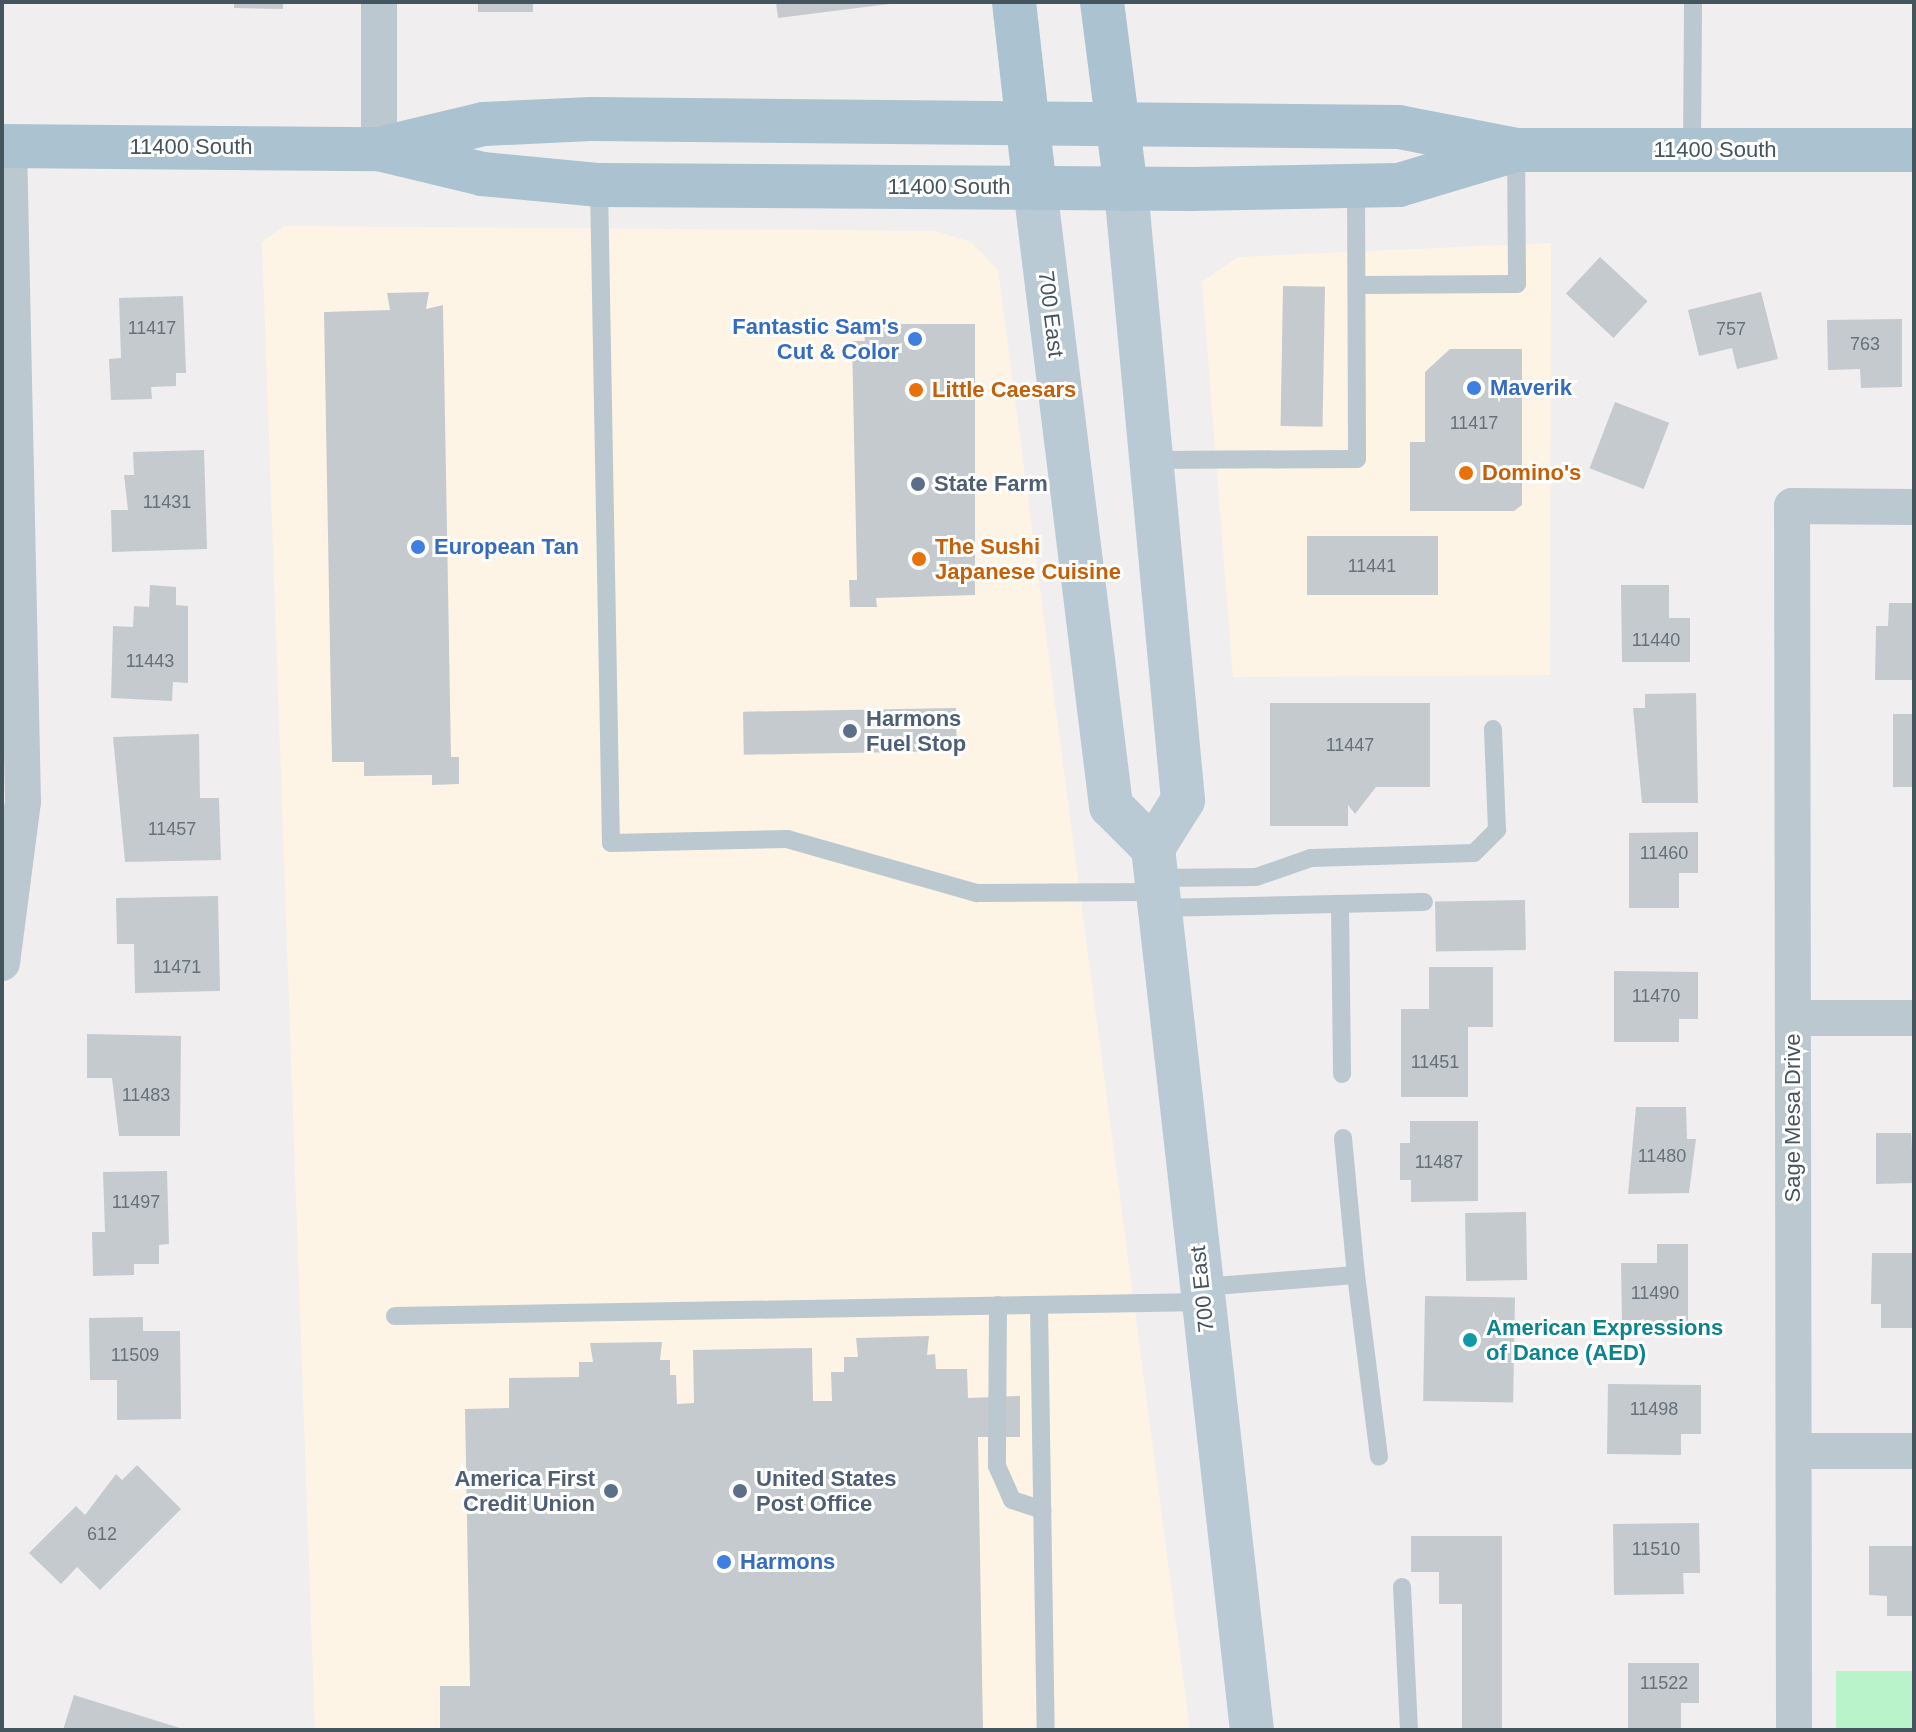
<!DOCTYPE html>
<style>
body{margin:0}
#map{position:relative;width:1916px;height:1732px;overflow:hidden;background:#f1eeef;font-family:Helvetica,sans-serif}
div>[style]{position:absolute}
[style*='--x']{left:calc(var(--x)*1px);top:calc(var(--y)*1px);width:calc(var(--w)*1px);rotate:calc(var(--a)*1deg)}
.commercial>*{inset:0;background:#fef4e6}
.green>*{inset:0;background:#b8f3c9;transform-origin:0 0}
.building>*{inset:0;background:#c5cacf;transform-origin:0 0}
.lane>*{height:18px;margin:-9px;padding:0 9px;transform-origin:9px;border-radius:9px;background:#bbc8cf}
.street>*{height:36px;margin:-18px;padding:0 18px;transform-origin:18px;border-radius:18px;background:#bbc8cf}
.secondary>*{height:44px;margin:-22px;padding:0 22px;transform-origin:22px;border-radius:22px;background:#bacad5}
.primary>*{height:44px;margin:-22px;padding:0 22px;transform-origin:22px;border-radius:22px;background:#abc2d0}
.dots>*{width:22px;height:22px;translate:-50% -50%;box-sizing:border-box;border:4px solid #fff;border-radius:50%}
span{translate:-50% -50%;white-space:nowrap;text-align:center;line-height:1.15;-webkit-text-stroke:6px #fff;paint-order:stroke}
.number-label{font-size:18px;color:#65727a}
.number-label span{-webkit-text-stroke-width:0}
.street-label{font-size:22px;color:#45555e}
.shop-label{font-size:22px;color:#366cbe;font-weight:700}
.right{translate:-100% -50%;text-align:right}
.left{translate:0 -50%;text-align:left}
.food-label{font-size:22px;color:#c56008;font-weight:700}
.service-label{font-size:22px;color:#4e5e75;font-weight:700}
.culture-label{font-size:22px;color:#0d838f;font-weight:700}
.frame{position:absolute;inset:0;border:4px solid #45555e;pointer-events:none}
</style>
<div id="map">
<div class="commercial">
<div style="clip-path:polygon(285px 226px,936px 231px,971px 242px,998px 270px,1190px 1730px,315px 1730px,262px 242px)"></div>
<div style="clip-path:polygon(1551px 243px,1550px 675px,1233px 677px,1202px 282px,1238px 257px)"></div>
</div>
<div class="green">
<div style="left:1836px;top:1671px;width:78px;height:59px"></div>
</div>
<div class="building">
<div style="clip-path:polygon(234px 2px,283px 2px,283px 9px,234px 8px)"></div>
<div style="left:478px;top:2px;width:55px;height:10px"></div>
<div style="clip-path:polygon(776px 2px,889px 2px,889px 4px,778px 18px)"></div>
<div style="left:1600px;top:257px;width:65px;height:50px;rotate:43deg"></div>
<div style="left:1283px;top:286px;width:42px;height:140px;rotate:1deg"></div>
<div style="clip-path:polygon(429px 292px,426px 309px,443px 305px,451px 757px,459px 757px,459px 784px,432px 785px,432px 775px,364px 776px,364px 762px,332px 762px,324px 312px,390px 310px,387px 293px)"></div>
<div style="clip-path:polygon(1761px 292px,1778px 359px,1737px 369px,1732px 348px,1699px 356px,1688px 310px)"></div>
<div style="clip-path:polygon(183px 296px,186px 373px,176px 373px,176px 386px,151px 387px,152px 399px,111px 400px,109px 359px,121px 358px,119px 298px)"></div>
<div style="clip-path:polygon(1902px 319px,1902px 387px,1861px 388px,1860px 369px,1828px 370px,1827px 320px)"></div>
<div style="clip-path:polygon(863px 324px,975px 324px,975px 595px,876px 598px,877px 607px,850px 607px,849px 580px,857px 580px,852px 341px,865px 341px)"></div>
<div style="clip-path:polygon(1450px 349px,1522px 349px,1522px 505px,1514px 511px,1410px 511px,1410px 442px,1425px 442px,1425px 372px)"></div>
<div style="left:1615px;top:402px;width:58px;height:71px;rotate:21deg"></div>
<div style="clip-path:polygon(204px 450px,207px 549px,112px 552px,111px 510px,128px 510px,124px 475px,134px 475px,133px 452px)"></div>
<div style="left:1307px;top:536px;width:131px;height:59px"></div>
<div style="clip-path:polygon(150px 585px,176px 587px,176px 605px,188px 606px,188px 683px,173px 682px,172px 701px,111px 698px,113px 626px,133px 627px,134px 606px,149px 607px)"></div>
<div style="clip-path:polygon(1621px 585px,1669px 585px,1669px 618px,1690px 618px,1690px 662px,1622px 662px)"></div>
<div style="clip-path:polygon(1889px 603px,1914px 603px,1914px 680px,1875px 680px,1876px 626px,1888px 626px)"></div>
<div style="clip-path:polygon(1696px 693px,1698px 803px,1642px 803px,1633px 708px,1645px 708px,1645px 694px)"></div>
<div style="clip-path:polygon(1270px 703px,1430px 703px,1430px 787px,1376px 787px,1355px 814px,1348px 805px,1348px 826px,1270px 826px)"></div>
<div style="left:956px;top:708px;width:43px;height:213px;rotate:89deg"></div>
<div style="left:1893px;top:714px;width:21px;height:73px"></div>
<div style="clip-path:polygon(199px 734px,200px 798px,219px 798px,221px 860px,125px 862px,113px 737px)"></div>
<div style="clip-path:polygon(1698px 832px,1698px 873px,1679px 873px,1679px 908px,1629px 908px,1629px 833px)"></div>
<div style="clip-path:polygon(218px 896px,220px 991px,135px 993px,134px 944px,117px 944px,116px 898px)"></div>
<div style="left:1525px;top:900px;width:50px;height:90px;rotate:89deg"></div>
<div style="clip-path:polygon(1429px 967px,1493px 967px,1493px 1027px,1468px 1027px,1468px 1097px,1401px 1097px,1401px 1009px,1429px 1009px)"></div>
<div style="clip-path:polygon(1614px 971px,1698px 972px,1698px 1019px,1679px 1019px,1679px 1042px,1614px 1042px)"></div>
<div style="clip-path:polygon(87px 1034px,181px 1036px,180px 1136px,119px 1136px,112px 1078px,87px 1078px)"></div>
<div style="clip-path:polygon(1636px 1107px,1686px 1107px,1687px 1139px,1696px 1139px,1689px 1193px,1628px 1194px)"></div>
<div style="clip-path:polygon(1910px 1114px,1914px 1183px,1876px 1184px,1876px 1133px,1911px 1133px)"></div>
<div style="clip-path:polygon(1410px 1121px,1478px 1121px,1478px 1201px,1411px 1202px,1411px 1180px,1400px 1180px,1400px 1143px,1410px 1143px)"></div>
<div style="clip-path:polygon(167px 1171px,169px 1244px,159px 1245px,159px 1264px,134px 1264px,134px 1275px,93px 1276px,92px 1232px,105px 1232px,103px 1172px)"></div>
<div style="left:1526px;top:1212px;width:68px;height:61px;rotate:89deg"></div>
<div style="clip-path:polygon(1657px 1244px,1688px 1244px,1688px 1322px,1622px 1322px,1621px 1263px,1657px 1263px)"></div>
<div style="clip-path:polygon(1872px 1253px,1912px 1253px,1914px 1328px,1881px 1328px,1881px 1304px,1871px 1304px)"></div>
<div style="left:1425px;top:1296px;width:90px;height:105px;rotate:1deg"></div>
<div style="clip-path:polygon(143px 1317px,143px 1331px,180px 1331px,181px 1419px,117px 1420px,117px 1380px,90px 1380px,89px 1318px)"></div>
<div style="clip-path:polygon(929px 1336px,927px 1355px,935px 1354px,936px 1369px,967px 1369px,968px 1398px,1020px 1396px,1020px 1437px,978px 1437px,983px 1730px,440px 1730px,440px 1686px,470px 1686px,465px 1409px,509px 1408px,509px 1378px,579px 1377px,579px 1362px,593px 1362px,590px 1343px,662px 1342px,660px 1360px,670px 1360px,670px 1375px,676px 1375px,677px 1404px,694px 1403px,693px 1350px,812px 1348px,813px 1401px,832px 1401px,831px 1372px,844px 1372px,844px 1357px,858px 1357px,856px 1338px)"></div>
<div style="clip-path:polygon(1608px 1384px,1701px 1385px,1701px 1434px,1681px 1434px,1681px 1455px,1607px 1454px)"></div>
<div style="clip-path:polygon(137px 1465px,181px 1509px,100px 1590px,77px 1567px,61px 1584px,29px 1553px,76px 1506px,85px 1515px,116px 1474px,122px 1480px)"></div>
<div style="clip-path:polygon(1699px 1523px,1700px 1573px,1683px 1573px,1684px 1594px,1614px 1595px,1613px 1524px)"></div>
<div style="clip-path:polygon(1411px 1536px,1502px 1536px,1502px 1730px,1462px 1730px,1462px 1604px,1439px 1604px,1439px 1572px,1411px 1572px)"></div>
<div style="clip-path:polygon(1869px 1546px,1914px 1546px,1914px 1616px,1887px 1616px,1887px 1596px,1869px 1595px)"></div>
<div style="clip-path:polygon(1628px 1663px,1699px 1663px,1699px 1703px,1681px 1703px,1681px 1730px,1628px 1730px)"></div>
<div style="clip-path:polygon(74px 1695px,183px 1729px,183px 1730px,63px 1730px)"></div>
</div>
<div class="lane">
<div style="--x:1692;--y:150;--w:148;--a:-89.6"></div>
<div style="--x:599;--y:185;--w:658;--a:88.96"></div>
<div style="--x:611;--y:843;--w:176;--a:-1.3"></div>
<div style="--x:787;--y:839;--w:198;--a:15.9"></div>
<div style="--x:977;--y:893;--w:180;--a:-0.3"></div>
<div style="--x:1357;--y:285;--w:160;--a:-0.4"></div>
<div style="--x:1517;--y:284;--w:133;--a:-90.4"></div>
<div style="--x:1151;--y:460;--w:206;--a:-0.3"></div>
<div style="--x:1357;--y:459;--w:270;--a:-90.2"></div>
<div style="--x:1156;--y:878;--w:100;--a:-0.6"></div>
<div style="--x:1256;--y:877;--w:58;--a:-19.1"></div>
<div style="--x:1311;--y:858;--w:163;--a:-1.8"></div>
<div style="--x:1474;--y:853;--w:33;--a:-45"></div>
<div style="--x:1497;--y:830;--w:101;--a:-92.3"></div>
<div style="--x:1340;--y:906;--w:168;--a:89.3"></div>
<div style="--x:1159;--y:908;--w:265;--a:-1.3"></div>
<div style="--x:1343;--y:1138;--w:138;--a:84.6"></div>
<div style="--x:1202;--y:1287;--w:154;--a:-4.5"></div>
<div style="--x:1356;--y:1275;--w:183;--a:82.8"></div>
<div style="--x:998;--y:1305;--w:161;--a:90.4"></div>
<div style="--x:997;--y:1466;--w:37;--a:66"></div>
<div style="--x:1012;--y:1500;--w:32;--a:18"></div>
<div style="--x:1039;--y:1305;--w:425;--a:89.1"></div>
<div style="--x:395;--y:1316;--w:809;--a:-0.99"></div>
<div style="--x:1402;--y:1587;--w:143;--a:87.2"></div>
</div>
<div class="street">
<div style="--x:379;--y:2;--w:147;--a:90"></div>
<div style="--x:2;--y:963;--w:162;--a:-82.6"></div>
<div style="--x:23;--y:802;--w:656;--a:-91.22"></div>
<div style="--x:1793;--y:1018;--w:121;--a:0"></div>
<div style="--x:1794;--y:1451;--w:120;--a:0"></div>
<div style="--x:1794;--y:1730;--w:1224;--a:-90.09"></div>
<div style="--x:1792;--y:506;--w:122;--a:0.5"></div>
</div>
<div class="secondary">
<div style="--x:1035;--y:188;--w:623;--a:82.99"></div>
<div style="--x:1111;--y:806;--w:59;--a:45"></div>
<div style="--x:1153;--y:848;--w:888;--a:83.6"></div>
<div style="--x:1126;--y:189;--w:614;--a:84.67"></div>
<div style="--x:1183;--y:800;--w:57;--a:122"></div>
</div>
<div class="primary">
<div style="--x:1014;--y:2;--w:187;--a:83.6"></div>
<div style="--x:1102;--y:2;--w:189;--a:82.7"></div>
<div style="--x:2;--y:146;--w:377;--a:0.5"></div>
<div style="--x:379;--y:149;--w:106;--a:13.6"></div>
<div style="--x:482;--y:174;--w:118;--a:5.4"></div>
<div style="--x:599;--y:185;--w:591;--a:0.39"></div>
<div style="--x:1190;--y:189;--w:209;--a:-1.1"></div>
<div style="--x:1399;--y:185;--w:122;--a:-16.7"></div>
<div style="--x:379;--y:149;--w:108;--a:-13.4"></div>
<div style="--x:484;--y:124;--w:107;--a:-2.7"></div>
<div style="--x:591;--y:119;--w:808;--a:0.57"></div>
<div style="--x:1399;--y:127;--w:119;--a:11.1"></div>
<div style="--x:1516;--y:150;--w:398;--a:0"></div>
</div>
<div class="dots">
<div style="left:915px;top:339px;background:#3f7fe0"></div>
<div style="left:1474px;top:388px;background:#3f7fe0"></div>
<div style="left:916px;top:390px;background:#e8710a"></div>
<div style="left:1466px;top:473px;background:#e8710a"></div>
<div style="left:918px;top:484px;background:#5c6f8a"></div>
<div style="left:418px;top:547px;background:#3f7fe0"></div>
<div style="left:919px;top:559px;background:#e8710a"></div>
<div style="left:850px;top:731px;background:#5c6f8a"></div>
<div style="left:1470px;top:1340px;background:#0f9aa8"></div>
<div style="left:611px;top:1491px;background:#5c6f8a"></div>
<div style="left:740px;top:1491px;background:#5c6f8a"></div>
<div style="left:724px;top:1562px;background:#3f7fe0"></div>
</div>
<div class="number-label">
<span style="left:152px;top:328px">11417</span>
<span style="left:1731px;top:329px">757</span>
<span style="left:1865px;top:344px">763</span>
<span style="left:1474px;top:423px">11417</span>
<span style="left:167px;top:502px">11431</span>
<span style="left:1372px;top:566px">11441</span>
<span style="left:1656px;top:640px">11440</span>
<span style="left:150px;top:661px">11443</span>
<span style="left:1350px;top:745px">11447</span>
<span style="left:172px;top:829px">11457</span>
<span style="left:1664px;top:853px">11460</span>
<span style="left:177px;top:967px">11471</span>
<span style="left:1656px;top:996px">11470</span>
<span style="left:1435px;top:1062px">11451</span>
<span style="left:146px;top:1095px">11483</span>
<span style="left:1662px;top:1156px">11480</span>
<span style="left:1439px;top:1162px">11487</span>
<span style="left:136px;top:1202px">11497</span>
<span style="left:1655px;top:1293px">11490</span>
<span style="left:135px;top:1355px">11509</span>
<span style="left:1654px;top:1409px">11498</span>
<span style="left:102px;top:1534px">612</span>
<span style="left:1656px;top:1549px">11510</span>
<span style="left:1664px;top:1683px">11522</span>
</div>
<div class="street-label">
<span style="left:191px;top:147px">11400 South</span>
<span style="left:1715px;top:150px">11400 South</span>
<span style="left:949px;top:187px">11400 South</span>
<span style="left:1051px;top:314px;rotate:83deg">700 East</span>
<span style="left:1793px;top:1118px;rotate:-90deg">Sage Mesa Drive</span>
<span style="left:1202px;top:1289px;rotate:-96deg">700 East</span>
</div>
<div class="shop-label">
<span class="right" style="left:899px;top:339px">Fantastic Sam's<br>Cut &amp; Color</span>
<span class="left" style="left:1490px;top:388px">Maverik</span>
<span class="left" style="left:434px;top:547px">European Tan</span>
<span class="left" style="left:740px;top:1562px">Harmons</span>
</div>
<div class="food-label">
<span class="left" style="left:932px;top:390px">Little Caesars</span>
<span class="left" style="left:1482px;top:473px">Domino's</span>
<span class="left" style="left:935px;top:559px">The Sushi<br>Japanese Cuisine</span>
</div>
<div class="service-label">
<span class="left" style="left:934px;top:484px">State Farm</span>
<span class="left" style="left:866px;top:731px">Harmons<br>Fuel Stop</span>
<span class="right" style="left:595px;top:1491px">America First<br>Credit Union</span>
<span class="left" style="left:756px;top:1491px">United States<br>Post Office</span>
</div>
<div class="culture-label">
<span class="left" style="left:1486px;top:1340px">American Expressions<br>of Dance (AED)</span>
</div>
<div class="frame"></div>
</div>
